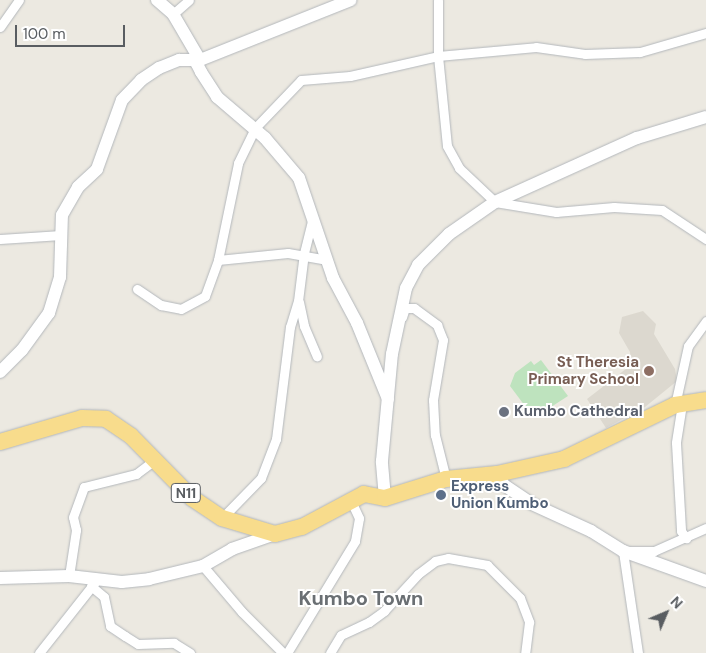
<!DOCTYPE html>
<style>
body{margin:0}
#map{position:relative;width:706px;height:653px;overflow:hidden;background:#ece9e1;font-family:"DM Sans",sans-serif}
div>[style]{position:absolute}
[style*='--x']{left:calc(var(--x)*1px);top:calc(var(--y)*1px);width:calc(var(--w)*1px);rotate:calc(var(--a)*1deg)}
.education>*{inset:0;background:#dcd8cf}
.green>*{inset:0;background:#bee3be}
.roads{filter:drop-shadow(0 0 1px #b3b7bb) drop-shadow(0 0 1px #b3b7bb)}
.street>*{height:9px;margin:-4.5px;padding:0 4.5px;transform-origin:4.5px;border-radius:4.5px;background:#fff}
.secondary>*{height:12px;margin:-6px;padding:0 6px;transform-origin:6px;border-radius:6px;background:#fff}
.highway>*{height:16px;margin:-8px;padding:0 8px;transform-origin:8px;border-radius:8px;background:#f8dc8c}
.dots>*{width:14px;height:14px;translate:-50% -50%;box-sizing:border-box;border:2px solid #fff;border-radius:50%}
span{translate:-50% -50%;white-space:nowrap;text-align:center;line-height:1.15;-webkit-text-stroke:4px #fff;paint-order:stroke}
.shield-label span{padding:1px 4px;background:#fff;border:1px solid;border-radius:4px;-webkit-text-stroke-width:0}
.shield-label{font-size:14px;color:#595d61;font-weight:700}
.education-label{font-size:15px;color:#785e54;font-weight:700}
.right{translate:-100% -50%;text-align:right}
.worship-label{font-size:15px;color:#5b616d;font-weight:700}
.left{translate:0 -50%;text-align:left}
.service-label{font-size:15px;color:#4e5e75;font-weight:700}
.district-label{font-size:20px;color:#6a6f73;font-weight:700}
.north{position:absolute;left:641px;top:588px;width:50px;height:50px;-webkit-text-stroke:4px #fff;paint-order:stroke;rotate:45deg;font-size:14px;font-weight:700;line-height:20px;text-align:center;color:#595d61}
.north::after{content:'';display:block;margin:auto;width:18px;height:22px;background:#595d61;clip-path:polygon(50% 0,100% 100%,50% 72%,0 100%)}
.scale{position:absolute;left:15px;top:25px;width:110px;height:22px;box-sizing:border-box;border:2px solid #595d61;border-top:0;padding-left:6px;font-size:15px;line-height:18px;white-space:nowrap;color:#595d61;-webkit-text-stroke:4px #fff;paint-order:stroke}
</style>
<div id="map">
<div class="education">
<div style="clip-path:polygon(643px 311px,656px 324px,654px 334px,675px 369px,677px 381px,645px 407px,606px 428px,587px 399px,631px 365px,630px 352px,619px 333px,622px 317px)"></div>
</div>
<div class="green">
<div style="clip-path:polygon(541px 360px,568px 396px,534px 418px,510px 386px,515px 373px,531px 361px,534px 365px)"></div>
</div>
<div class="roads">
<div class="street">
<div style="--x:438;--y:0;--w:56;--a:90"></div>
<div style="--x:438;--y:56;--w:90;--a:84.3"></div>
<div style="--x:447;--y:146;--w:25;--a:61"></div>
<div style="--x:459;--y:168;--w:50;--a:43.4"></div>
<div style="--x:495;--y:202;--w:62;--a:9.3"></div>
<div style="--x:556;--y:212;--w:58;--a:-4.9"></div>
<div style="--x:614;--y:207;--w:48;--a:3.6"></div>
<div style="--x:662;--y:210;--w:53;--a:33.4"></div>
<div style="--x:173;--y:14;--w:21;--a:-41"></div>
<div style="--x:0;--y:27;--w:33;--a:-55"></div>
<div style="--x:0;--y:239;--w:61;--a:-3.8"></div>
<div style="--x:218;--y:260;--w:70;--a:-5.7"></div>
<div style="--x:288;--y:253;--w:40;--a:10"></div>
<div style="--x:137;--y:289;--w:29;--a:34"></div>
<div style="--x:161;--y:305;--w:20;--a:11"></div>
<div style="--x:181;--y:309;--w:27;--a:-28"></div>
<div style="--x:205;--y:296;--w:38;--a:-70"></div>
<div style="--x:218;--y:260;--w:99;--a:-78.3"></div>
<div style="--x:238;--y:163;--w:39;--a:-64"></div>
<div style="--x:255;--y:128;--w:66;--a:-46.2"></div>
<div style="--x:301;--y:80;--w:49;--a:-4.7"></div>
<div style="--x:350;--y:76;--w:90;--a:-12.8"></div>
<div style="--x:438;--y:56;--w:98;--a:-5.2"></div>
<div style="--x:536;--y:47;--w:49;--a:8.1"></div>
<div style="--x:585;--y:54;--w:55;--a:-2.1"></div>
<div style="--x:640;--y:52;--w:69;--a:-16.1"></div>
<div style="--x:299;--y:302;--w:25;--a:78"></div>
<div style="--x:304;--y:326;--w:33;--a:67"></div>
<div style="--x:402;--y:317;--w:9;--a:-72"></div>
<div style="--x:405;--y:308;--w:9;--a:0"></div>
<div style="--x:414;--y:308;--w:29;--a:36"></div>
<div style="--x:437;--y:325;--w:16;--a:68"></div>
<div style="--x:443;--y:340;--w:61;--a:99.5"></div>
<div style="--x:433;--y:400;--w:35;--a:87"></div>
<div style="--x:435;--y:435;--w:45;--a:76"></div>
<div style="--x:682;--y:404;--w:39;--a:99"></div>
<div style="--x:676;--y:443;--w:88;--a:86.7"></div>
<div style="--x:681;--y:531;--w:9;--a:54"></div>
<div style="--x:675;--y:405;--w:60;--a:-77.6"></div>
<div style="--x:688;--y:346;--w:31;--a:-54"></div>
<div style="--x:222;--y:518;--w:56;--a:-45.7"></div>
<div style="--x:261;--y:478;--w:42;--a:-69"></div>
<div style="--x:276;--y:439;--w:113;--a:-82.9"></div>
<div style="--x:290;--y:327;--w:27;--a:-73"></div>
<div style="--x:298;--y:301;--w:48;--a:-82.9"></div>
<div style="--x:304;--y:253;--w:34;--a:-76"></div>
<div style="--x:203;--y:566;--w:60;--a:49.7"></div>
<div style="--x:242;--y:612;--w:58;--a:45"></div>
<div style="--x:69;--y:576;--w:47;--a:-81.3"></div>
<div style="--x:76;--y:530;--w:13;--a:-103"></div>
<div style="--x:73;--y:517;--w:32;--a:-70"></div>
<div style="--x:84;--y:487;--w:54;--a:-14"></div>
<div style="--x:136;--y:474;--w:21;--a:-37"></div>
<div style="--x:91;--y:586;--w:17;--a:40"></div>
<div style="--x:104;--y:597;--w:30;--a:78"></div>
<div style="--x:110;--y:626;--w:18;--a:34"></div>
<div style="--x:125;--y:636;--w:15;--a:32"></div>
<div style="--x:138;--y:644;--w:36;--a:-2"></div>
<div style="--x:174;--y:643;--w:19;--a:32"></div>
<div style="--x:39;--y:653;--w:90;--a:-51.7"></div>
<div style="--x:287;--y:653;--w:131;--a:-58.7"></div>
<div style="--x:355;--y:541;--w:23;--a:-80"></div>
<div style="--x:359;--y:518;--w:19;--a:-115"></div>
<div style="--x:330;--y:653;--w:21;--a:-59"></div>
<div style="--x:341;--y:635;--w:31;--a:-25"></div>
<div style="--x:369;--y:622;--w:19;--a:-36"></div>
<div style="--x:384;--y:611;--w:50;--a:-47.4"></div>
<div style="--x:418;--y:574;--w:21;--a:-37"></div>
<div style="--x:435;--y:561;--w:13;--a:-13"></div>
<div style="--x:448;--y:558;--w:40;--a:10"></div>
<div style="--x:487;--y:565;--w:47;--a:45"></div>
<div style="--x:520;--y:598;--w:26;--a:69"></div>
<div style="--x:529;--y:622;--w:31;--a:97"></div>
<div style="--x:638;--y:653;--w:103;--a:-98.4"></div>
<div style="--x:623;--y:551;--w:31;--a:0"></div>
<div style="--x:654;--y:551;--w:57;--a:-23.9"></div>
</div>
<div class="secondary">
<div style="--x:157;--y:0;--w:21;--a:41"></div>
<div style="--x:173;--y:14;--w:53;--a:59.6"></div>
<div style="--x:200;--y:60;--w:5;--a:127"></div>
<div style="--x:197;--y:64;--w:9;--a:63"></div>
<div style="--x:201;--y:72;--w:30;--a:57"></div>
<div style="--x:217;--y:97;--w:63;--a:40.5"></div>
<div style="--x:265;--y:138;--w:52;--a:49.6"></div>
<div style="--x:299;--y:178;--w:106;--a:71.2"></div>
<div style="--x:333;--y:278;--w:51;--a:61.9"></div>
<div style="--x:357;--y:323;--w:82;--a:67.8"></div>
<div style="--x:0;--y:372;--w:31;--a:-45"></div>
<div style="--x:22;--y:350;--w:46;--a:-53.9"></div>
<div style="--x:49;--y:313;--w:38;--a:-73"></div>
<div style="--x:60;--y:277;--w:62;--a:-88.2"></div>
<div style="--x:62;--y:215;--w:32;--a:-60"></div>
<div style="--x:78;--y:187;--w:26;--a:-43"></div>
<div style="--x:97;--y:169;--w:73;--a:-70.1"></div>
<div style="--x:122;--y:100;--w:28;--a:-46"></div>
<div style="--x:141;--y:80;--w:22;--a:-34"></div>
<div style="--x:159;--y:68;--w:22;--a:-22"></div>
<div style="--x:179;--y:60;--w:21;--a:0"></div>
<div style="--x:200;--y:60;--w:162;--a:-21.7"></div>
<div style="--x:497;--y:474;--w:13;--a:58"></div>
<div style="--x:504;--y:485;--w:34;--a:34"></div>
<div style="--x:532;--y:504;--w:65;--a:24.6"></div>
<div style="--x:591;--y:531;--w:38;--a:32"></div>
<div style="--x:623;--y:551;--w:88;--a:19.9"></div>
<div style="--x:385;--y:498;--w:37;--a:-95"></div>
<div style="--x:382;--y:461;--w:107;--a:-84.7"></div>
<div style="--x:392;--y:354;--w:67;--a:-78"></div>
<div style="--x:406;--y:288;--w:26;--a:-62"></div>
<div style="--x:418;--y:265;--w:44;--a:-45"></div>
<div style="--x:449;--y:234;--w:56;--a:-34.8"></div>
<div style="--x:495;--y:202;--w:156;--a:-24.3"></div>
<div style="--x:637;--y:138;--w:72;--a:-16.9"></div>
<div style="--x:0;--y:578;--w:69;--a:-1.7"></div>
<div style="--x:69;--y:576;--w:53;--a:6.5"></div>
<div style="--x:122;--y:582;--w:27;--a:-6"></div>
<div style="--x:149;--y:579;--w:56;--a:-13.5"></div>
<div style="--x:203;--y:566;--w:34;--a:-30"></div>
<div style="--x:232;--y:549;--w:46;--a:-19.2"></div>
</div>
<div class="highway">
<div style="--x:0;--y:442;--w:85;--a:-16.3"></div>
<div style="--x:82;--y:418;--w:24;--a:2"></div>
<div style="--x:106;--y:419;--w:30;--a:34"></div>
<div style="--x:131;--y:436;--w:87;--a:45.5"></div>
<div style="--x:192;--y:498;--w:36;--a:34"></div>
<div style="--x:222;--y:518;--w:55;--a:16.8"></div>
<div style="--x:275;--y:534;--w:28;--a:-15"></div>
<div style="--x:302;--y:527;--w:70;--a:-28"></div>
<div style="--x:364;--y:494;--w:21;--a:11"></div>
<div style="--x:385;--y:498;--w:64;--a:-17.3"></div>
<div style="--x:446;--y:479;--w:51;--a:-5.6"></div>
<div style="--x:497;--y:474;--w:69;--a:-12.6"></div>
<div style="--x:564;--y:459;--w:123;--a:-25.9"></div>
<div style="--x:675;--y:405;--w:31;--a:-9"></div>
</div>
</div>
<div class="dots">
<div style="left:649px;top:371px;background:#8d6e63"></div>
<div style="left:504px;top:412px;background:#6b7280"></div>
<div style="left:441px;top:495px;background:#5c6f8a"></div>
</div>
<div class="shield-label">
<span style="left:186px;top:493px">N11</span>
</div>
<div class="education-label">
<span class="right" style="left:639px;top:371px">St Theresia<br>Primary School</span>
</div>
<div class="worship-label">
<span class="left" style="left:514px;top:412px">Kumbo Cathedral</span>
</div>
<div class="service-label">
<span class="left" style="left:451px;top:495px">Express<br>Union Kumbo</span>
</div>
<div class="district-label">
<span style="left:361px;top:598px">Kumbo Town</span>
</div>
<div class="north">N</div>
<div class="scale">100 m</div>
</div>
